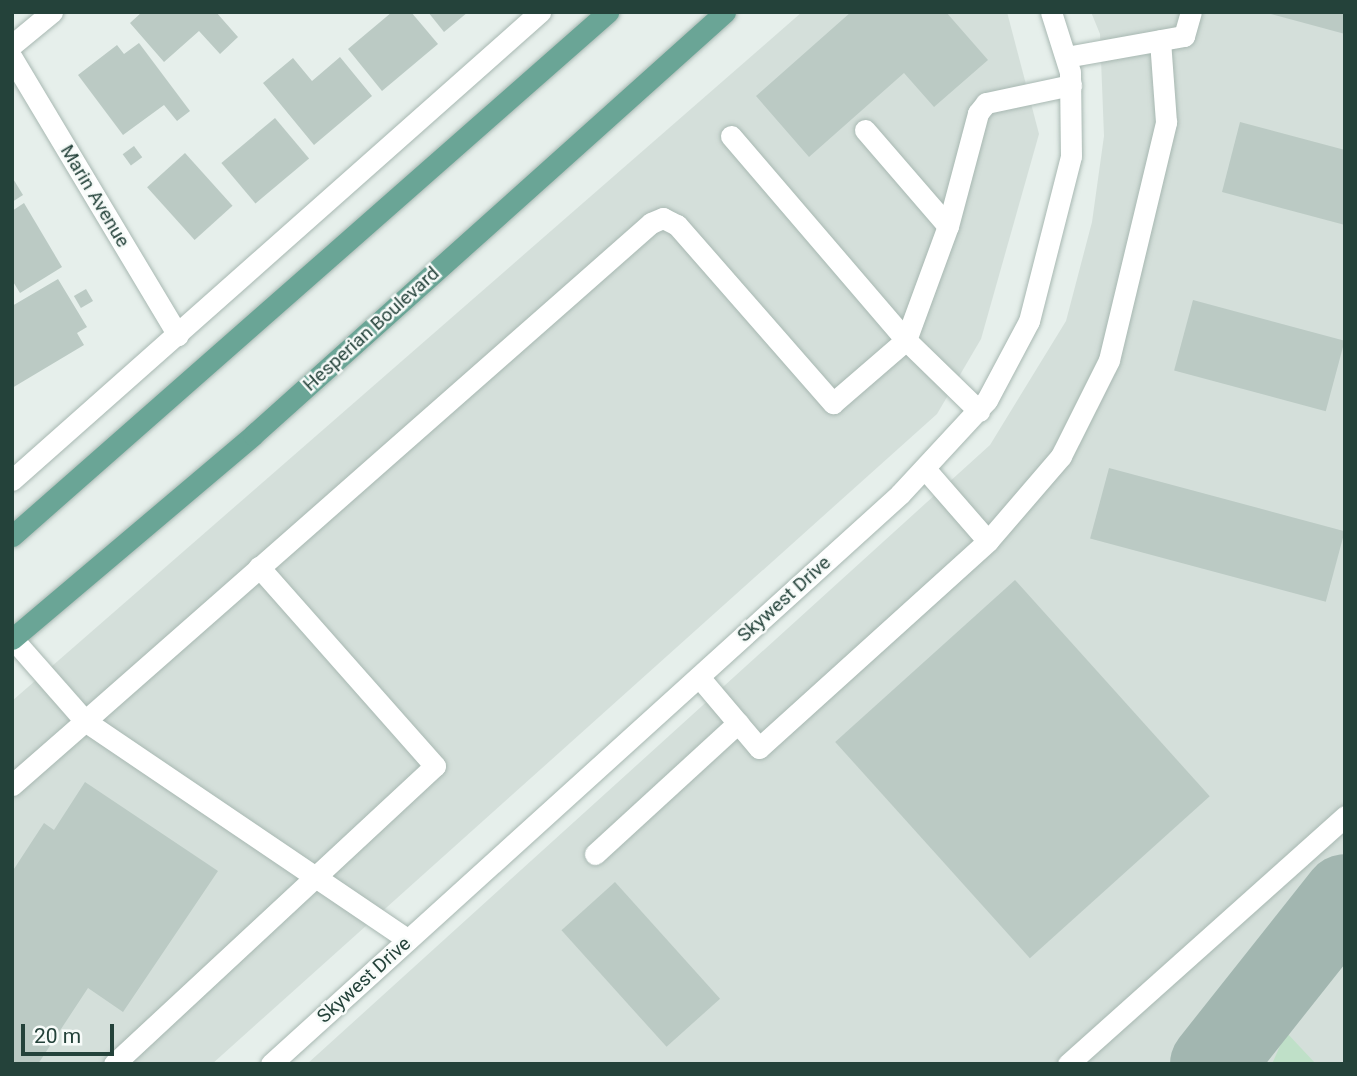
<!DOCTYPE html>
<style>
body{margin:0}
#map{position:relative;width:1357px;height:1076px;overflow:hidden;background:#e6efeb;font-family:Roboto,sans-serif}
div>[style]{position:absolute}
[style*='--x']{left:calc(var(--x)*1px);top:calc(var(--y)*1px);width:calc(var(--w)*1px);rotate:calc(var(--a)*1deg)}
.built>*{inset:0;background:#d4dfda}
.green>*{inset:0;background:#bfe0c8}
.taxiway>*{height:84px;margin:-42px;padding:0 42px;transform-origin:42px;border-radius:42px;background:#a2b6b0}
.building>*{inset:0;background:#bbcac4;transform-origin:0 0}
.roads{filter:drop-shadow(0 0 2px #a8b8b2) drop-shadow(0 0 2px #a8b8b2)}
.minor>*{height:21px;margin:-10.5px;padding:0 10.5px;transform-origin:10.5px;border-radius:10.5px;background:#fff}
.major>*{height:21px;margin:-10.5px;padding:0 10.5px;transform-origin:10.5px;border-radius:10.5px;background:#6aa596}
span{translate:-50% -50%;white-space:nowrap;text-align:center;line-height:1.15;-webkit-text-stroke:5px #f7fbf9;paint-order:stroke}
.street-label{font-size:19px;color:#24423a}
.frame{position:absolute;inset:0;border:14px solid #24423a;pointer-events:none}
.scale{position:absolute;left:21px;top:1024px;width:93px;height:32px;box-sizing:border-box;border:4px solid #24423a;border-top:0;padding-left:9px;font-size:21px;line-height:24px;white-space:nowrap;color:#24423a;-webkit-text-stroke:5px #f7fbf9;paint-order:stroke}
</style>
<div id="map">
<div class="built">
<div style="clip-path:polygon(802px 12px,1007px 12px,1039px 134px,981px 339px,937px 414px,212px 1064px,12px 1064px,12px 701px)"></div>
<div style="clip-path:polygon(1091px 12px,1345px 12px,1345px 1064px,307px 1064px,990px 445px,1066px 321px,1092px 222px,1104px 136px,1100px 34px)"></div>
</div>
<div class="green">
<div style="clip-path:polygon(1286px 1032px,1316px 1064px,1272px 1064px)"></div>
</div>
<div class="taxiway">
<div style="--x:1212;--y:1064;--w:214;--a:-51.6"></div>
</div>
<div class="building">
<div style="clip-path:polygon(142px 12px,216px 12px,238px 37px,220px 54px,199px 31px,164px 62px,130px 23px)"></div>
<div style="clip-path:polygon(392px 12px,411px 12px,438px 44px,382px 91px,348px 49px)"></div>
<div style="clip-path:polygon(428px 12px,468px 12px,444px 32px)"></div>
<div style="clip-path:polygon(851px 12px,946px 12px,988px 60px,934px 107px,904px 73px,809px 157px,756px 96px)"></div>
<div style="clip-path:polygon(1268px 12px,1345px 12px,1345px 34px,1267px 13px)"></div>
<div style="clip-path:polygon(139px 43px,190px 111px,177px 121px,164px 105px,123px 135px,78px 75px,117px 45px,124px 54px)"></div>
<div style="clip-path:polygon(340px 57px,372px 96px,314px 145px,263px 83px,293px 58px,312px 81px)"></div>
<div style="left:275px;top:118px;width:53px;height:70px;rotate:50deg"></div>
<div style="clip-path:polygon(1240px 122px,1345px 150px,1345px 225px,1222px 192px)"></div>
<div style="left:134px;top:146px;width:14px;height:14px;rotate:54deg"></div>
<div style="left:185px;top:153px;width:71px;height:51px;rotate:48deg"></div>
<div style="clip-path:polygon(12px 177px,23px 195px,12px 202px)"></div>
<div style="clip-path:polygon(24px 203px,62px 267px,20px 293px,12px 280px,12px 211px)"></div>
<div style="clip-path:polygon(58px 279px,87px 327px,77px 333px,84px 345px,12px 388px,12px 306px)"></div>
<div style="left:86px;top:289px;width:14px;height:14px;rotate:60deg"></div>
<div style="left:1193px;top:300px;width:157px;height:73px;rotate:15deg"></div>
<div style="left:1109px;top:468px;width:244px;height:73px;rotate:15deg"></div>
<div style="left:1015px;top:580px;width:291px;height:242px;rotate:48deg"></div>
<div style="clip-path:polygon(85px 782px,218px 871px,123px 1012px,88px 988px,38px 1064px,12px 1064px,12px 872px,44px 823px,54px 830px)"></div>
<div style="left:615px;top:882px;width:157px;height:72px;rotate:48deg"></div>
</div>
<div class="roads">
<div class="minor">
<div style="--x:12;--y:45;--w:52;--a:-39.5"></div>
<div style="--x:1066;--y:57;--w:120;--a:-10.1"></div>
<div style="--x:1184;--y:36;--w:25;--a:-74"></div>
<div style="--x:12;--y:58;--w:323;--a:59.1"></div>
<div style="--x:865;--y:130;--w:127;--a:49.2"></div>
<div style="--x:731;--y:136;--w:269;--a:49.4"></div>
<div style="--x:906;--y:340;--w:121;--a:-69.8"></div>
<div style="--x:948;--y:226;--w:117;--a:-75.1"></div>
<div style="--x:978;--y:113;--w:13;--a:-51"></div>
<div style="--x:986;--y:103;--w:87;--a:-12"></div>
<div style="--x:926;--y:470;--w:94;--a:48.9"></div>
<div style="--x:988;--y:541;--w:112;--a:-49.3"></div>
<div style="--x:1061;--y:456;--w:107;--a:-63.4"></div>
<div style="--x:1109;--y:360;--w:245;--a:-76.5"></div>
<div style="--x:1166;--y:122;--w:82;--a:-94.2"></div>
<div style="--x:12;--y:480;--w:706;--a:-41.55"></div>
<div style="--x:13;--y:639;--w:109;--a:48.7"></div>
<div style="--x:85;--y:721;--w:754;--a:-41.34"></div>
<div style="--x:651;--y:223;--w:13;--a:-23"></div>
<div style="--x:663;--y:218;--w:16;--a:27"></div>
<div style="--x:677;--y:225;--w:237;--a:48.8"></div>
<div style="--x:833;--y:403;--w:96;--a:-40.8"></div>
<div style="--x:906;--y:340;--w:102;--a:44.2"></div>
<div style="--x:699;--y:677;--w:93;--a:49.8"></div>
<div style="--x:759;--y:748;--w:309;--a:-42.1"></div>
<div style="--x:12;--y:785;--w:97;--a:-41.2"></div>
<div style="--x:85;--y:721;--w:390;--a:34.1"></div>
<div style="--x:595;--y:854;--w:194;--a:-42.5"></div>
<div style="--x:114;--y:1064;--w:438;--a:-42.9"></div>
<div style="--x:435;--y:766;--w:266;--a:-131.5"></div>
<div style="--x:271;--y:1064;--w:849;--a:-42.18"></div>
<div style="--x:900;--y:494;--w:128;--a:-47.2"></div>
<div style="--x:987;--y:400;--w:89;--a:-62"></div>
<div style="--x:1029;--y:321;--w:170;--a:-75.7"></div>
<div style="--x:1071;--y:156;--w:84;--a:-90.7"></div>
<div style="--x:1070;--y:72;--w:63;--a:-107.6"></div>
<div style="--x:1068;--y:1064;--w:372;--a:-41.8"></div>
</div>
<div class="major">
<div style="--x:12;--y:536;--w:794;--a:-41.32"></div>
<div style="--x:12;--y:639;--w:316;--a:-40.2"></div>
<div style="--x:253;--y:435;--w:634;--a:-41.87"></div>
</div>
</div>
<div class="street-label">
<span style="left:95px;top:196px;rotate:59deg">Marin Avenue</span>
<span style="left:371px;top:329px;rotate:-42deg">Hesperian Boulevard</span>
<span style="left:784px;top:599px;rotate:-42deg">Skywest Drive</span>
<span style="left:364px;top:980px;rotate:-42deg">Skywest Drive</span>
</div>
<div class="frame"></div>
<div class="scale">20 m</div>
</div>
